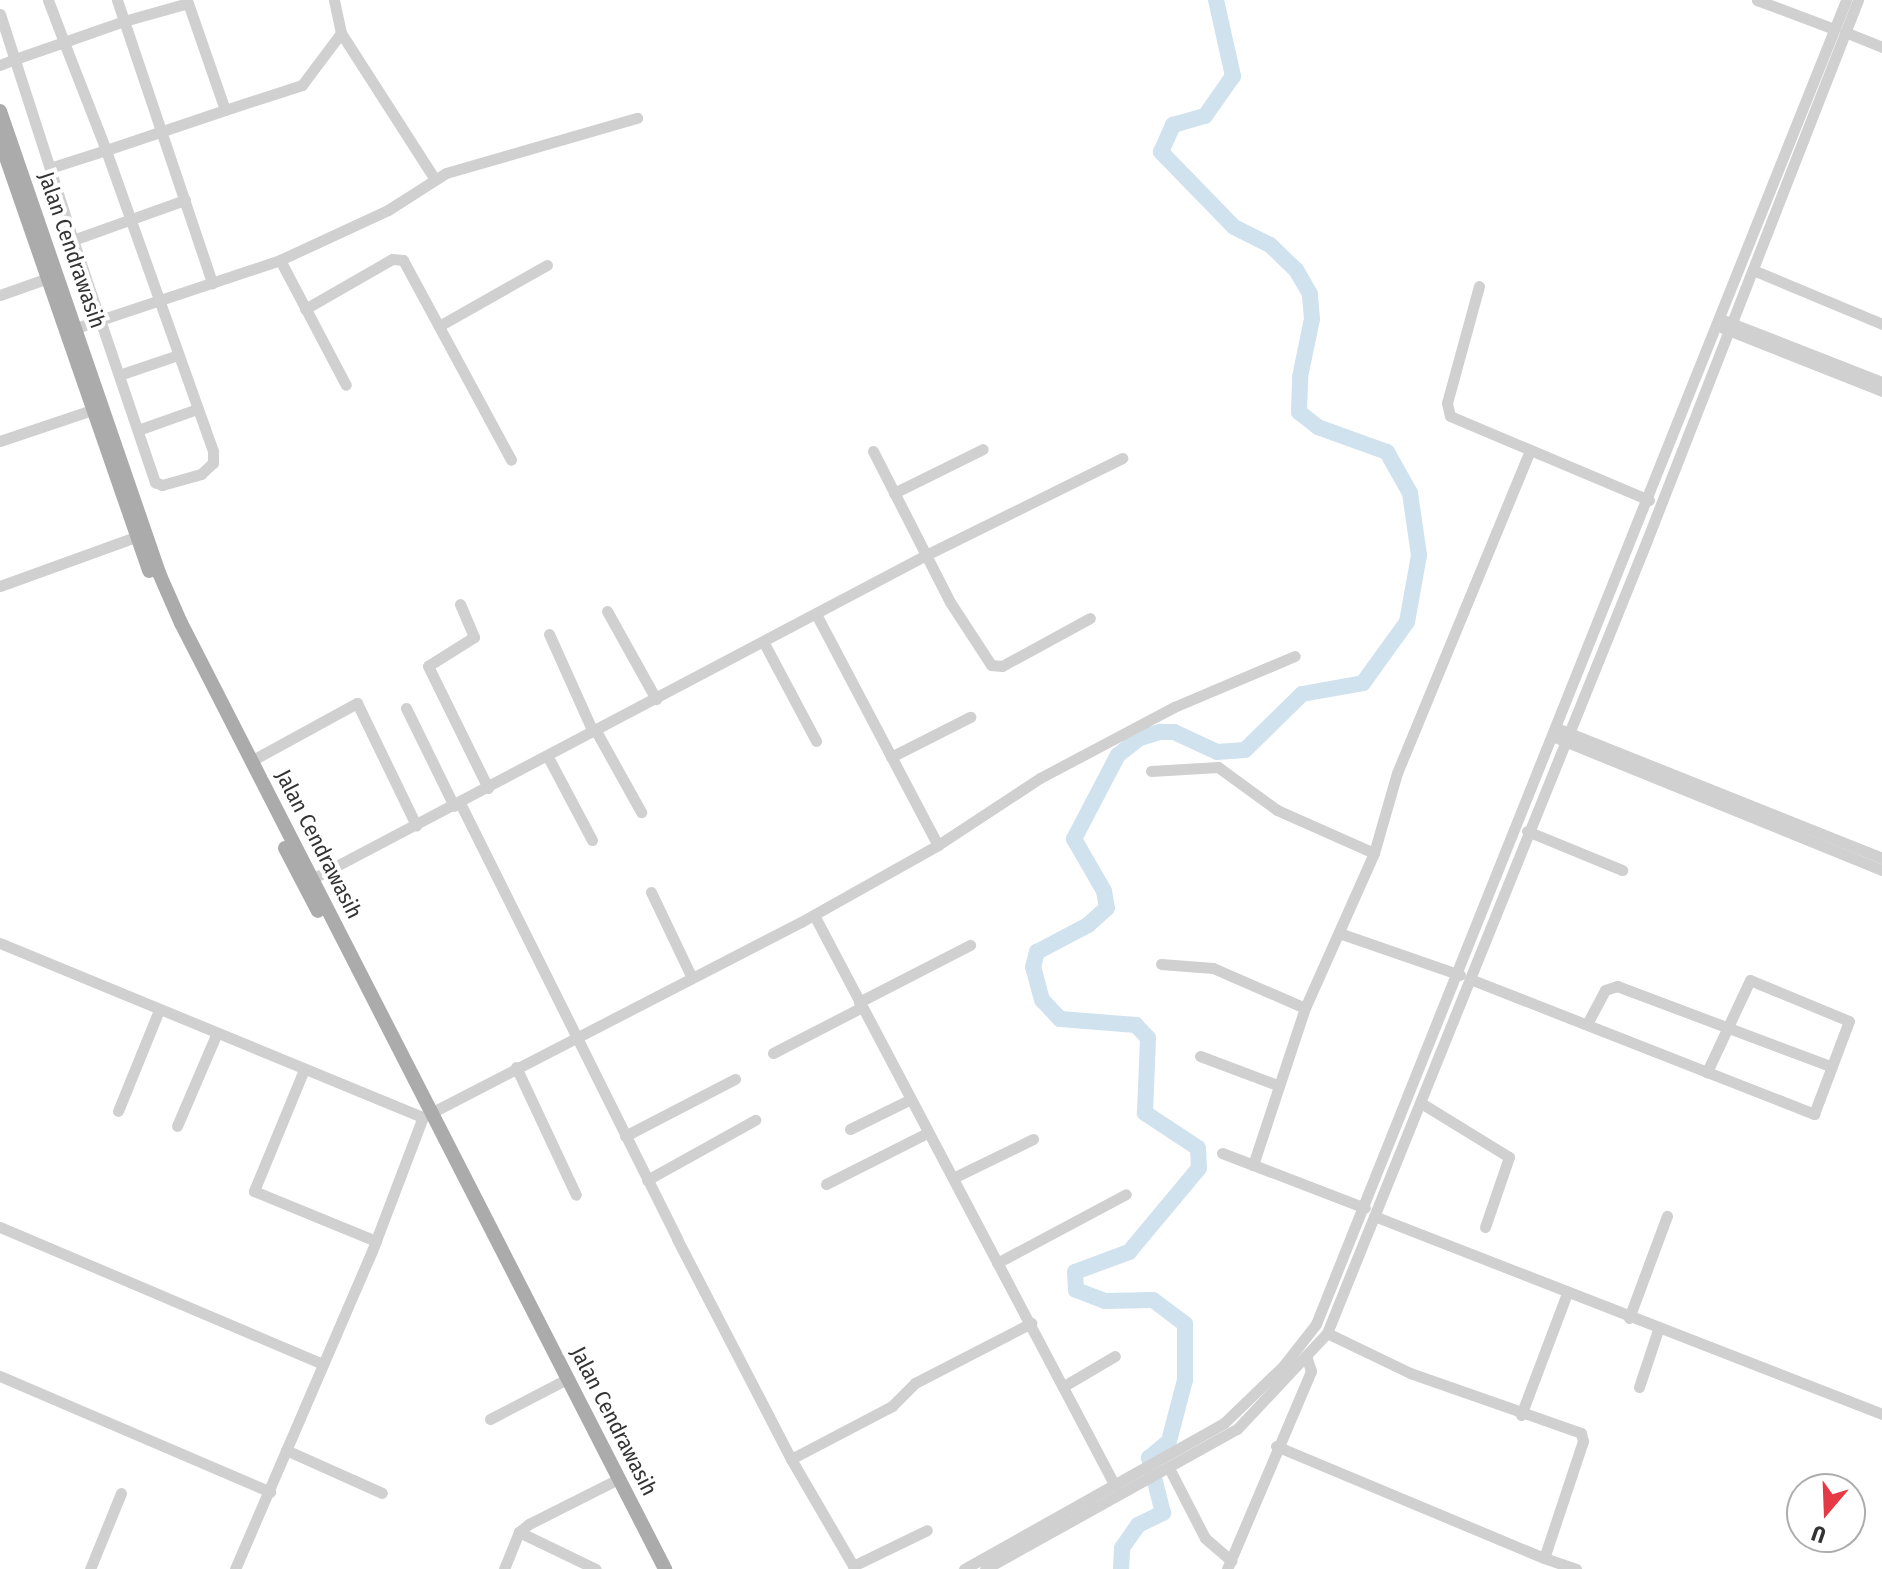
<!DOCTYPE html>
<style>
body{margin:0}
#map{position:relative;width:1882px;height:1569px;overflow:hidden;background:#fff;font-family:"Fira Sans Condensed",sans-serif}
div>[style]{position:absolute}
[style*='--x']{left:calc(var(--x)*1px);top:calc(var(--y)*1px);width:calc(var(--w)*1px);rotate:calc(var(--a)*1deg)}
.river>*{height:16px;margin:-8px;padding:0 8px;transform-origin:8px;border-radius:8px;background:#cfe2ee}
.minor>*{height:11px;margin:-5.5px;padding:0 5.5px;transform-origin:5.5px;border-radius:5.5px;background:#d0d0d0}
.major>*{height:14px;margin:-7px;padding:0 7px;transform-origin:7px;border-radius:7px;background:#ababab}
span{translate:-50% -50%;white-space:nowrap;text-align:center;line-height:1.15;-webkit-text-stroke:8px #fff;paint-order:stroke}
.street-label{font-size:22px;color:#333}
.north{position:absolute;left:1786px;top:1473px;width:80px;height:80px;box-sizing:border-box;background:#fff;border:2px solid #adadad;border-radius:50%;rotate:199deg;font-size:22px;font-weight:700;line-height:32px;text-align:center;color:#333}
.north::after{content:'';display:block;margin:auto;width:28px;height:36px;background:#e63946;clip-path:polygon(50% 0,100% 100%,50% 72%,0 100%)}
</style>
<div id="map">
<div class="river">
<div style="--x:1121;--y:1569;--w:21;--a:-87"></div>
<div style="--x:1122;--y:1548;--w:28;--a:-55"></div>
<div style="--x:1138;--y:1525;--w:28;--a:-26"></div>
<div style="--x:1163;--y:1513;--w:57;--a:-104.3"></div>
<div style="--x:1149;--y:1458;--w:26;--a:-40"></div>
<div style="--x:1169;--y:1441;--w:63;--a:-75.3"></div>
<div style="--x:1185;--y:1380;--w:56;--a:-90"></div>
<div style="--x:1185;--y:1324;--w:40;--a:-143"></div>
<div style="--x:1153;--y:1300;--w:48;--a:178.8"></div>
<div style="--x:1105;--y:1301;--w:31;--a:-159"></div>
<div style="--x:1076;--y:1290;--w:18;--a:-93"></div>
<div style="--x:1075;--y:1272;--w:58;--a:-20.3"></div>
<div style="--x:1129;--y:1252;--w:109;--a:-50.2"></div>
<div style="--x:1199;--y:1168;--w:20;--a:-93"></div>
<div style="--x:1198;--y:1148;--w:64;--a:-146.6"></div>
<div style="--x:1145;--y:1113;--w:75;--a:-87.7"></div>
<div style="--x:1148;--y:1038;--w:18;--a:-133"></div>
<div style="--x:1136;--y:1025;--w:76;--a:-175.5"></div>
<div style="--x:1060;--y:1019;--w:26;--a:-133"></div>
<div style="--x:1042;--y:1000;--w:34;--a:-105"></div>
<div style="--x:1033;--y:967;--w:16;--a:-75"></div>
<div style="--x:1037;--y:952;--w:58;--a:-27.9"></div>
<div style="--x:1088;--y:925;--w:25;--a:-42"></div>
<div style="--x:1107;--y:908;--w:17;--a:-100"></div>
<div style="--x:1104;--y:891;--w:60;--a:-120"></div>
<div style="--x:1074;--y:839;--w:95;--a:-62.4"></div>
<div style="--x:1118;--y:755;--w:28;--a:-38"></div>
<div style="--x:1140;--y:738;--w:21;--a:-17"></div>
<div style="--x:1160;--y:732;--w:14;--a:0"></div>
<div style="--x:1174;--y:732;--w:47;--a:24.9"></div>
<div style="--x:1217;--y:752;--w:28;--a:-4"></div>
<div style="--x:1245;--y:750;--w:80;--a:-44.5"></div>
<div style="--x:1302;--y:694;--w:62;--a:-10.2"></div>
<div style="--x:1363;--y:683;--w:75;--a:-54.2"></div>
<div style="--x:1407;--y:622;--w:68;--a:-79.8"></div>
<div style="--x:1419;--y:555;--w:63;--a:-98.3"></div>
<div style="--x:1410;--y:493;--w:47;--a:-119.3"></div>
<div style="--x:1387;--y:452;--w:73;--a:-160.1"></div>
<div style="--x:1318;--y:427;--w:24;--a:-142"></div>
<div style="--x:1299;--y:412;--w:35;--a:-88"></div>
<div style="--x:1300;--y:377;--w:59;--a:-78.3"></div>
<div style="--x:1312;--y:319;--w:25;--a:-95"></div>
<div style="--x:1310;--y:294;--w:28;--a:-120"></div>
<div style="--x:1296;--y:270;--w:36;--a:-136"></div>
<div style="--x:1270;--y:245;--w:40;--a:-153.4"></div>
<div style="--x:1234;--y:227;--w:105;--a:-134.2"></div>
<div style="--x:1161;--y:152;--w:30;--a:-66"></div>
<div style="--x:1173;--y:125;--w:33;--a:-16"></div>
<div style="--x:1205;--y:116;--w:49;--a:-55"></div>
<div style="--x:1233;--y:76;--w:78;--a:-102.6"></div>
</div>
<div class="minor">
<div style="--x:117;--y:0;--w:299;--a:71.4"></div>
<div style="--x:334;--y:0;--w:34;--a:78"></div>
<div style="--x:341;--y:33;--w:172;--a:57.3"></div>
<div style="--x:1757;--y:0;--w:82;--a:20.6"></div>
<div style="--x:0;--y:14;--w:237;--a:72.1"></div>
<div style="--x:73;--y:240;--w:256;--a:71.3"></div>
<div style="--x:155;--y:482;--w:8;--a:23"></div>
<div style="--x:162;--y:485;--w:41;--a:-15.8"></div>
<div style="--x:201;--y:474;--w:16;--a:-43"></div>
<div style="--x:213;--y:463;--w:12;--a:-90"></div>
<div style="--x:213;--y:451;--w:319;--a:-109.6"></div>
<div style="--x:106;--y:150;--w:59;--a:162.2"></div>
<div style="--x:1845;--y:32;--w:40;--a:22"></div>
<div style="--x:0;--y:65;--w:16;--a:-22"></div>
<div style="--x:15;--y:59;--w:52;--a:-19.1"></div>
<div style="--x:64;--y:42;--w:64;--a:-19.3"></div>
<div style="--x:124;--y:21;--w:66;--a:-15.7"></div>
<div style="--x:188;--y:3;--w:113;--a:70.9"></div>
<div style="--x:225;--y:110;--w:126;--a:161.4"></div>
<div style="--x:106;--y:150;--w:116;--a:-111.3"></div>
<div style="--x:64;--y:42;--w:45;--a:-110.9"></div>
<div style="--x:225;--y:110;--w:81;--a:-18"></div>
<div style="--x:302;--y:85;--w:65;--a:-53.1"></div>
<div style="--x:73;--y:240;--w:119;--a:-19.7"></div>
<div style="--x:280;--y:260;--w:141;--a:62.2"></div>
<div style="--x:1753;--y:270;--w:140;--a:22.7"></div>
<div style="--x:1479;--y:286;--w:121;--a:105.3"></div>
<div style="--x:1447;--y:403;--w:13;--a:77"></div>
<div style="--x:1450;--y:416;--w:216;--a:22.9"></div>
<div style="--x:0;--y:295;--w:51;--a:-19.5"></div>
<div style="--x:305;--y:309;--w:100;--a:-29.9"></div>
<div style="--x:392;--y:259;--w:11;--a:5"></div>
<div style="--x:403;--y:260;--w:227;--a:61.6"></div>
<div style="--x:1726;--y:321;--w:168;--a:21.4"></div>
<div style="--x:439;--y:326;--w:124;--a:-29.5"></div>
<div style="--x:1723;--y:328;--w:171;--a:21.6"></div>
<div style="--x:70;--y:330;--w:221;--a:-18.4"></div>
<div style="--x:280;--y:260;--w:119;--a:-24.8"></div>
<div style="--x:388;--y:210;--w:69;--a:-32.5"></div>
<div style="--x:446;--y:173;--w:199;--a:-16.1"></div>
<div style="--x:119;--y:375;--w:62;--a:-18.7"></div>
<div style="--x:138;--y:430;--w:63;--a:-19.6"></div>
<div style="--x:0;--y:441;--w:97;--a:-18.6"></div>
<div style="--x:873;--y:451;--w:169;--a:63"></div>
<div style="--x:950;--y:602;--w:75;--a:56.9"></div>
<div style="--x:991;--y:665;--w:11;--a:5"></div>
<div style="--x:1002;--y:666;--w:100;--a:-28.6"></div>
<div style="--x:894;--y:493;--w:99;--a:-26.3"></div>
<div style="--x:0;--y:586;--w:144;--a:-19.9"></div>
<div style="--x:460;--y:604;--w:36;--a:67"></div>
<div style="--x:474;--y:637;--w:54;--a:147.8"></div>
<div style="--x:428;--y:666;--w:136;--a:63.8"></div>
<div style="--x:607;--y:611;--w:101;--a:60.9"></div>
<div style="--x:816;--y:614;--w:261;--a:62.2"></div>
<div style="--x:549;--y:634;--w:107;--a:65.8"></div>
<div style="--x:764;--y:643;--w:111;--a:62"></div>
<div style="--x:406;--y:708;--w:109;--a:63.9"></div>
<div style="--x:1562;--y:730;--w:345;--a:21.8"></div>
<div style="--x:596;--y:731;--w:93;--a:60.9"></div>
<div style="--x:1557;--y:738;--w:351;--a:22.1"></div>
<div style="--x:548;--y:757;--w:94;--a:62.1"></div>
<div style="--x:891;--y:757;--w:89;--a:-26.9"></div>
<div style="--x:251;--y:761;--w:121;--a:-28.7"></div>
<div style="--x:357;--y:703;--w:136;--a:64.2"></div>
<div style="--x:1151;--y:771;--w:67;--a:-3.4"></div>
<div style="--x:1218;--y:767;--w:73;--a:36.1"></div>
<div style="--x:1277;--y:810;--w:106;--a:23.9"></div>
<div style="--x:460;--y:803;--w:487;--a:63.5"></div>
<div style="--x:677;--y:1239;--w:248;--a:62.6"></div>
<div style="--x:791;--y:1459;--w:127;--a:59.8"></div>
<div style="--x:1527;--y:831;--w:103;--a:22.3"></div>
<div style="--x:308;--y:881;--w:699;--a:-27.81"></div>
<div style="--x:926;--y:555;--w:219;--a:-26.3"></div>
<div style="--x:651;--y:892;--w:95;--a:64.5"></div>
<div style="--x:814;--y:915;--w:645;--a:62.2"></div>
<div style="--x:1339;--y:933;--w:128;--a:19.1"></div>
<div style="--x:0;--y:943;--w:457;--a:22.4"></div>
<div style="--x:423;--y:1117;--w:425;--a:-27.3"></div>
<div style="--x:801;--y:922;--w:157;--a:-29.3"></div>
<div style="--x:938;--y:845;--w:122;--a:-33.3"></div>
<div style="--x:1040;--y:778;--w:152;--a:-27.9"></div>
<div style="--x:1174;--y:707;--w:131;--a:-22.9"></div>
<div style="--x:1161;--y:964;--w:52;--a:4.4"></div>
<div style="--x:1213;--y:968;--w:100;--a:23.5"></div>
<div style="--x:1470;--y:979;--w:370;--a:21.4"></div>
<div style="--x:1814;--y:1114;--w:99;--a:-69.4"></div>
<div style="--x:1849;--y:1021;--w:107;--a:-157.5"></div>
<div style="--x:1750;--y:980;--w:102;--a:115.1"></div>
<div style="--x:859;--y:1002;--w:125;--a:-27.2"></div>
<div style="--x:1587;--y:1024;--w:38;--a:-62"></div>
<div style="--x:1605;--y:990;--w:13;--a:-18"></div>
<div style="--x:1617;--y:986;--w:228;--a:20.6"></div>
<div style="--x:773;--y:1053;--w:100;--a:-27.3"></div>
<div style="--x:1200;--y:1056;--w:82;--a:20.6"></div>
<div style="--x:516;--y:1067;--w:141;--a:64.9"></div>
<div style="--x:303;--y:1072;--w:129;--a:112.4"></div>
<div style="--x:254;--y:1191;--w:132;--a:22.3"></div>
<div style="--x:1421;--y:1103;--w:103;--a:31.5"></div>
<div style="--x:1509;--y:1157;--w:74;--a:108.9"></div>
<div style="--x:118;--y:1111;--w:109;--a:-67.9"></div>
<div style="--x:177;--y:1126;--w:99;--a:-66.8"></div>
<div style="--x:850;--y:1129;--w:66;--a:-26.2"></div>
<div style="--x:625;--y:1136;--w:124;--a:-27.4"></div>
<div style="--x:1222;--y:1153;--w:153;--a:21"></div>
<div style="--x:1253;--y:1165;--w:165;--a:-71.7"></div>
<div style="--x:1305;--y:1008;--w:170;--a:-66"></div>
<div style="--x:1374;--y:853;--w:83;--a:-74"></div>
<div style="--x:1397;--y:773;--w:349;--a:-67.6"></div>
<div style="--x:953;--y:1178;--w:89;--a:-26"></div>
<div style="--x:647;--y:1180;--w:124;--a:-29.1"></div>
<div style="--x:826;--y:1184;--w:113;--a:-26.8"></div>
<div style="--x:1374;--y:1216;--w:545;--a:21.29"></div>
<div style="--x:0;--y:1227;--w:350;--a:23"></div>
<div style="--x:997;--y:1263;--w:146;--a:-28.1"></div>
<div style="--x:1629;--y:1318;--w:109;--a:-69.6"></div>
<div style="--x:1327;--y:1333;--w:92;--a:25.7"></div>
<div style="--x:1410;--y:1373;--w:181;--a:19.3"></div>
<div style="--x:1581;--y:1433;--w:8;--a:76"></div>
<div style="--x:1583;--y:1441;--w:123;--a:108.4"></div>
<div style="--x:1544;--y:1558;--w:34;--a:19"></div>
<div style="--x:0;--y:1376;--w:294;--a:23.2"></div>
<div style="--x:1064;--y:1386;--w:59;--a:-30.5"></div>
<div style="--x:1639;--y:1387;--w:60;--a:-71.6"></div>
<div style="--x:1521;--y:1415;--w:130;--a:-69.3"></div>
<div style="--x:490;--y:1419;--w:87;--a:-27.5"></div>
<div style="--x:1276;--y:1446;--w:290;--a:22.7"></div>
<div style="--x:286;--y:1450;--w:105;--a:24.1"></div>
<div style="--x:791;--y:1459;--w:114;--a:-27.7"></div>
<div style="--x:892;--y:1406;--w:33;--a:-45"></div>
<div style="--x:915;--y:1383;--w:131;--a:-27.3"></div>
<div style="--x:1170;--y:1470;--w:76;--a:62.8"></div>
<div style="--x:1205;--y:1538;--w:35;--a:41"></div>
<div style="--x:519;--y:1532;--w:85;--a:25.7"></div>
<div style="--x:853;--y:1566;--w:82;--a:-25.9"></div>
<div style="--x:90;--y:1569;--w:82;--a:-67.8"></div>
<div style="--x:235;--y:1569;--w:346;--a:-66.7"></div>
<div style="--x:372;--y:1251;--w:143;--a:-69.2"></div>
<div style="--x:504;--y:1569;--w:40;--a:-68"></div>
<div style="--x:519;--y:1532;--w:13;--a:-39"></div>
<div style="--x:529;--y:1524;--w:93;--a:-26.8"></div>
<div style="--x:964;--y:1569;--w:298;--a:-29.3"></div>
<div style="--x:1224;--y:1423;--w:83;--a:-44"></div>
<div style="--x:1284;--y:1365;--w:52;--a:-52"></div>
<div style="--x:1316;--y:1324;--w:1426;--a:-68.18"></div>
<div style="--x:985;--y:1569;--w:288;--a:-29.1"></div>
<div style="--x:1237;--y:1429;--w:132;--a:-46.8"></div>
<div style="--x:1327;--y:1333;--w:855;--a:-68.02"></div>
<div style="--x:1647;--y:540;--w:580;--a:-68.66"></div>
<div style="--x:1227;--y:1569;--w:215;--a:-67"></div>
<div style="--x:1311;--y:1371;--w:13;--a:-108"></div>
</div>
<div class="major">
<div style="--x:0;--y:111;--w:489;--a:71"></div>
<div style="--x:159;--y:573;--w:55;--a:66.3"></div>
<div style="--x:181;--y:623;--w:1063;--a:62.9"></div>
<div style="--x:0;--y:140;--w:456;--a:70.9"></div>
<div style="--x:285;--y:848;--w:71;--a:62.4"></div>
</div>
<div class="street-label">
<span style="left:72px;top:250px;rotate:71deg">Jalan Cendrawasih</span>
<span style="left:319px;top:844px;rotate:63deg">Jalan Cendrawasih</span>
<span style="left:614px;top:1421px;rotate:63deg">Jalan Cendrawasih</span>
</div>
<div class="north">U</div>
</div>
